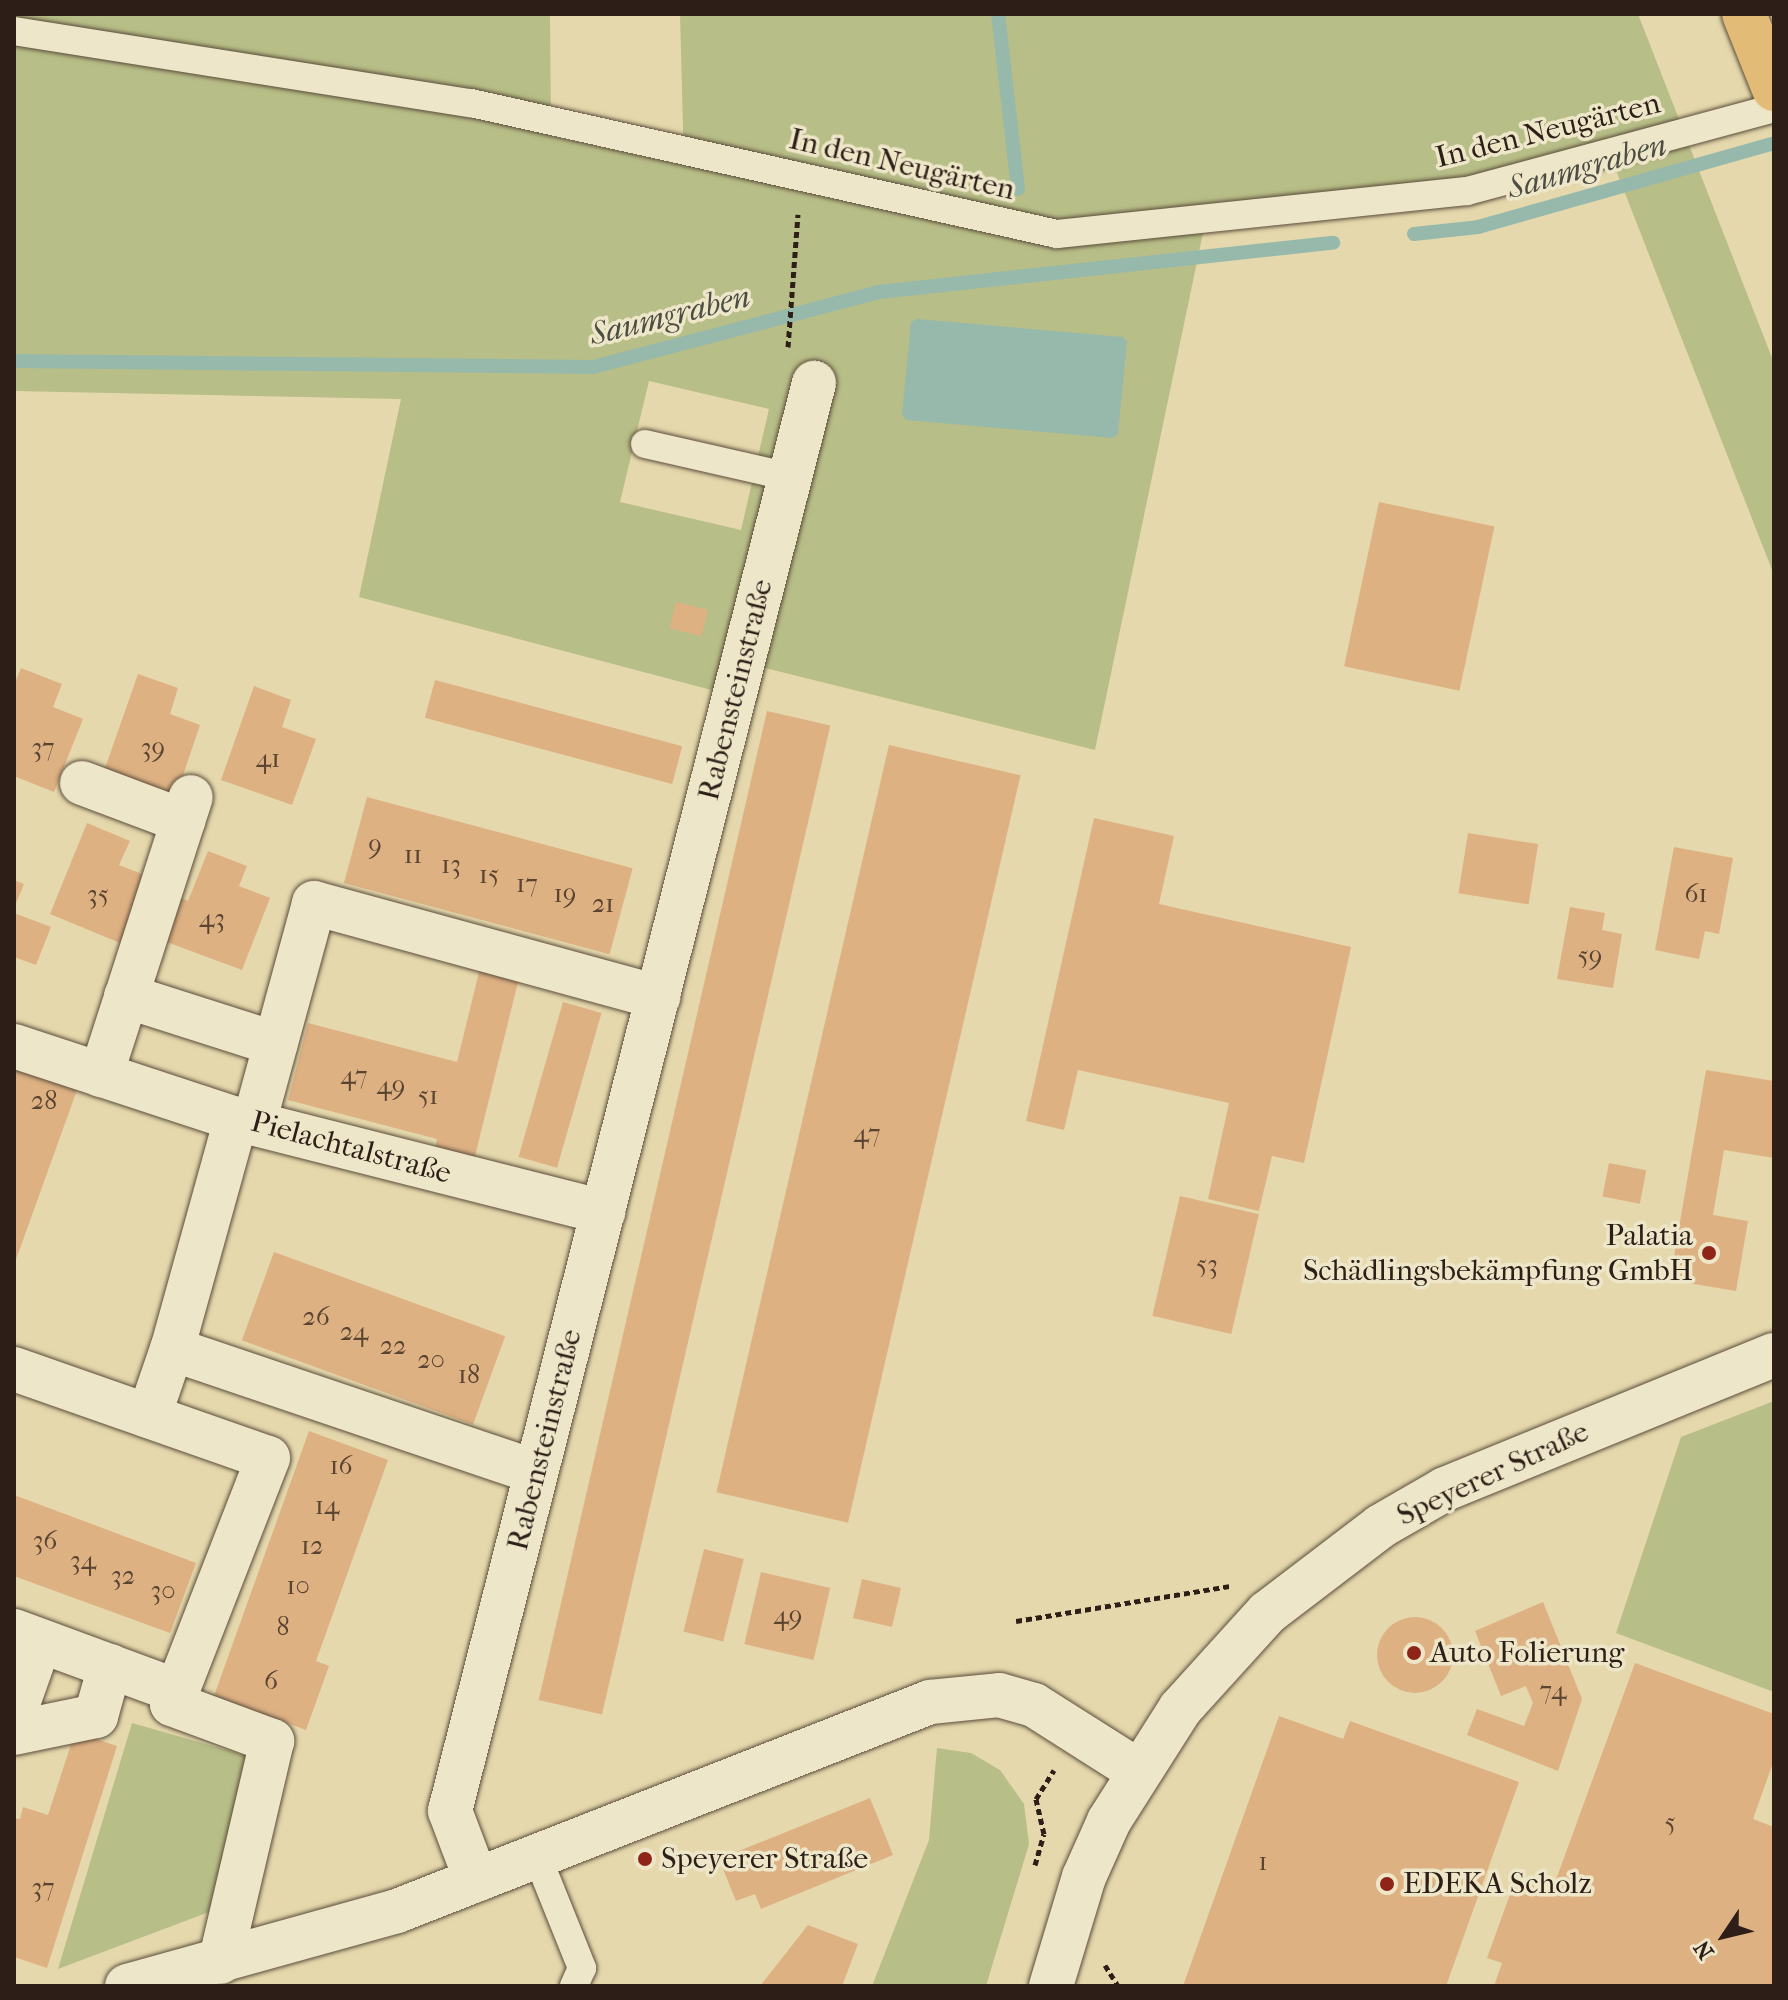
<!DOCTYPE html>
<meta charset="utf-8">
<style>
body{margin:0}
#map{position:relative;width:1788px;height:2000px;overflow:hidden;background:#e5d8ac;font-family:"IM FELL French Canon",serif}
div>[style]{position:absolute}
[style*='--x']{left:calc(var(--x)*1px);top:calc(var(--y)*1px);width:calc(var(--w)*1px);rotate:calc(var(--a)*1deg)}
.green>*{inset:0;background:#b8be87}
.water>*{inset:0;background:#96b9ab}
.stream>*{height:14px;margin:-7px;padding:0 7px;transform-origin:7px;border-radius:7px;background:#96b9ab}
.building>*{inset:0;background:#deb183;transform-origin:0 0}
.round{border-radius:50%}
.path>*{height:5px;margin-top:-2.5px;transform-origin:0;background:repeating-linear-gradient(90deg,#2d1f17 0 6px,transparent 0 10px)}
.roads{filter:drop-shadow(0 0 2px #5b4d3c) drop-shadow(0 0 2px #5b4d3c)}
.lane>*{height:28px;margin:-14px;padding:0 14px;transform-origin:14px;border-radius:14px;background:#eee6c9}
.street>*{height:44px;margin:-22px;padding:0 22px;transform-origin:22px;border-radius:22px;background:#eee6c9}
.secondary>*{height:44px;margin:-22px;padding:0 22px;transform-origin:22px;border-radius:22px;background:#eee6c9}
.highway>*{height:44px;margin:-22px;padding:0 22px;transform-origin:22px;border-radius:22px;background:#e2bc76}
.dots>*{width:22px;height:22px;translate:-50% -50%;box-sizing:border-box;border:4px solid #eee6c9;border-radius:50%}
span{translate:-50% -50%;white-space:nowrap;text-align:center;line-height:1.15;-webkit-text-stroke:7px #eee6c9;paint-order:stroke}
.number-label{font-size:26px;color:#594432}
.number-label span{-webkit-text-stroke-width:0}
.street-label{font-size:30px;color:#2d1f17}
.poi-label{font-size:30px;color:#2d1f17}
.right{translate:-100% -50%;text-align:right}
.left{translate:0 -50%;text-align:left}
.water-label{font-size:32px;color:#4c4d43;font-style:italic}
.frame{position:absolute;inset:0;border:16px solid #2d1f17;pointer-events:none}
.north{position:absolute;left:1684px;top:1896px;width:80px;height:80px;-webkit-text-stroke:6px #eee6c9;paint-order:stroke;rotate:235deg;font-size:22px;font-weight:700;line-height:32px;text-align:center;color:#2d1f17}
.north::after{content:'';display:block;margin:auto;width:28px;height:36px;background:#2d1f17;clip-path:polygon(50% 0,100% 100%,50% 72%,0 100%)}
</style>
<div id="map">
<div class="green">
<div style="clip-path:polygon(evenodd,14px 14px,550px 14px,551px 136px,684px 165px,680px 14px,1638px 14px,1774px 363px,1774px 575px,1614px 165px,1472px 205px,1203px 233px,1095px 750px,765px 668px,757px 702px,359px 597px,401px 399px,14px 391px,14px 14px,649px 381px,769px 409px,741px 530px,620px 502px,649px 381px)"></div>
<div style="clip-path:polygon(1774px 1401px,1774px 1692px,1616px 1633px,1681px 1437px)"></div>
<div style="clip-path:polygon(132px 1723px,251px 1757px,209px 1912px,58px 1969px)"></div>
<div style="clip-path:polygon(937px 1748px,971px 1753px,1000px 1770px,1024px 1804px,1029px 1844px,986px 1986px,872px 1986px,929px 1840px)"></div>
</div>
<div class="water">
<div style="clip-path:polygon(917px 319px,1123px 337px,1127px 342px,1118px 434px,1112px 438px,906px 420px,902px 414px,911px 322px)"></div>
</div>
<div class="stream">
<div style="--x:998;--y:14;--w:176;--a:83.5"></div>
<div style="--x:1414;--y:234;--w:64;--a:-6.2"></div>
<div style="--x:1478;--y:227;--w:308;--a:-15.8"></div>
<div style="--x:14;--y:361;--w:579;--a:0.59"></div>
<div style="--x:593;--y:367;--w:296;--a:-14.7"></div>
<div style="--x:879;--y:292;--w:457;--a:-6.2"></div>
</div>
<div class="building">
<div style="left:1379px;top:502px;width:118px;height:168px;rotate:12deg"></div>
<div style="left:676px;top:602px;width:33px;height:27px;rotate:14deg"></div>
<div style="clip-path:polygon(21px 668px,62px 684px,53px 707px,83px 719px,54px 792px,14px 776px,14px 685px)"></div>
<div style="clip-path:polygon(138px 674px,178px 688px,170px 714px,200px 725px,176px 796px,104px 771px)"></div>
<div style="left:435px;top:680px;width:256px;height:39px;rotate:15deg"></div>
<div style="clip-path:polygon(254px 686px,291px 700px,282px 727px,316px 739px,292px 805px,221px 780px)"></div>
<div style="left:767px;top:711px;width:65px;height:1015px;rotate:13deg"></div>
<div style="left:889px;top:745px;width:135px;height:767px;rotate:13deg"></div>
<div style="left:367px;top:797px;width:275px;height:89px;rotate:15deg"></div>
<div style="clip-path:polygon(1094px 818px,1174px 836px,1159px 904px,1351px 947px,1304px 1163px,1272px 1156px,1259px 1211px,1208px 1199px,1229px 1103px,1078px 1070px,1064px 1130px,1026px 1121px)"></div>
<div style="clip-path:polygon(87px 823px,130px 841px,119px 865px,147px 876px,120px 943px,50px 914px)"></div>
<div style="left:1468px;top:833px;width:71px;height:61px;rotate:9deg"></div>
<div style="clip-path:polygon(1674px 847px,1733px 858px,1719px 934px,1705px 931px,1699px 959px,1655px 950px)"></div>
<div style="clip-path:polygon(208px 851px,247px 866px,239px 886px,270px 898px,242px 970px,156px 938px,172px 894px,188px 901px)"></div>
<div style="clip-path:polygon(14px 880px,24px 884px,14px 908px)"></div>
<div style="clip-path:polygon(1570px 907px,1605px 913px,1602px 930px,1622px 934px,1613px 988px,1557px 979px)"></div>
<div style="clip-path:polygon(14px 913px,51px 927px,36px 965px,14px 957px)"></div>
<div style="clip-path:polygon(482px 960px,521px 970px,473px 1164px,434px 1154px,437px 1139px,288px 1100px,308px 1023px,457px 1062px)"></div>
<div style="left:563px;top:1002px;width:40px;height:161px;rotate:16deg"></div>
<div style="clip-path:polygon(14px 1067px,77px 1090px,14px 1265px)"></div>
<div style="clip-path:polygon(1706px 1070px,1774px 1081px,1774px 1158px,1724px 1150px,1713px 1215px,1748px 1221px,1736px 1291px,1670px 1280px)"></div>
<div style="left:1609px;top:1163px;width:38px;height:34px;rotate:11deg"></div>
<div style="left:1180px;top:1196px;width:81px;height:123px;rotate:13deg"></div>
<div style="left:274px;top:1252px;width:246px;height:94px;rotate:20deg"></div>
<div style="clip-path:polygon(309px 1431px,388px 1460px,316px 1661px,329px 1666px,306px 1730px,214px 1696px)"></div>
<div style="clip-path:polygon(14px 1495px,196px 1563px,170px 1633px,14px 1576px)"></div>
<div style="left:704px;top:1549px;width:41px;height:85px;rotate:14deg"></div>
<div style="left:761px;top:1572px;width:71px;height:74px;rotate:13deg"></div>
<div style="left:862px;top:1579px;width:40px;height:40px;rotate:13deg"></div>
<div style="clip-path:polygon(1543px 1602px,1582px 1699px,1558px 1771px,1467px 1735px,1477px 1709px,1524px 1726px,1533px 1703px,1526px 1686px,1501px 1696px,1475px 1631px)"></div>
<div class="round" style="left:1377px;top:1617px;width:76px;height:76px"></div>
<div style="clip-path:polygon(1635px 1663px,1774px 1714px,1774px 1760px,1753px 1819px,1774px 1827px,1774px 1986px,1494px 1986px,1502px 1963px,1487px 1958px,1517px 1875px,1553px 1888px)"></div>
<div style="clip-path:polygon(1279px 1716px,1343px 1739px,1350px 1721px,1519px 1782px,1446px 1986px,1183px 1986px)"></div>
<div style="clip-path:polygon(75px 1732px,117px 1746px,47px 1968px,14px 1957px,14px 1818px,20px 1819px,23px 1807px,48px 1815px)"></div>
<div style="clip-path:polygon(870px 1798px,893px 1855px,761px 1909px,755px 1894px,736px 1901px,719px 1859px)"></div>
<div style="clip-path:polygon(808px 1925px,858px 1944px,842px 1986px,760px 1986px)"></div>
</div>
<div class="path">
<div style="--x:788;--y:347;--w:133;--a:-85.7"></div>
<div style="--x:1016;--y:1621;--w:216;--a:-9.3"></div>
<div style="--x:1035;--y:1865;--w:32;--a:-74"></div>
<div style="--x:1044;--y:1834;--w:36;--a:-103"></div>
<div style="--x:1036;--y:1799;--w:34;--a:-58"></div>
<div style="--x:1105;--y:1965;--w:25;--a:58"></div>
</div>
<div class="roads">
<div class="lane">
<div style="--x:14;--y:31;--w:463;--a:9"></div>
<div style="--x:471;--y:103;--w:600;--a:12.6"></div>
<div style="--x:1057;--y:234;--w:412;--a:-6"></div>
<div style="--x:1467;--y:191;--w:318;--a:-15.1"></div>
<div style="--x:645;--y:444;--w:149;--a:12.8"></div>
<div style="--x:537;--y:1856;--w:121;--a:68.1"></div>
<div style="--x:582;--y:1968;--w:20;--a:114"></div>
</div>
<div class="street">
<div style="--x:82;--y:783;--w:108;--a:20.6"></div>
<div style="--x:126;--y:996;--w:157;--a:17.7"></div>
<div style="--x:14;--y:1046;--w:234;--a:18.2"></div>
<div style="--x:236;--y:1119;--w:379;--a:14.2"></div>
<div style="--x:101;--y:1075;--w:292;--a:-72.1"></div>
<div style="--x:236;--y:1119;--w:239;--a:105.5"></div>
<div style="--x:172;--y:1349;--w:384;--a:18.7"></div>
<div style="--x:254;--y:1123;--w:228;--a:-74.7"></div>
<div style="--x:314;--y:903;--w:357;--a:15.3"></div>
<div style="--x:14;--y:1369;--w:269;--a:19.3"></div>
<div style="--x:268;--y:1458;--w:250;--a:111.3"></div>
<div style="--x:149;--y:1416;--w:71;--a:-71.1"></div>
<div style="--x:14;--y:1631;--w:174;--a:20.2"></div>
<div style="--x:177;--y:1691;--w:14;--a:111"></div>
<div style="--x:172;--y:1704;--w:107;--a:20.3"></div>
<div style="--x:272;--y:1741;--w:227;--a:103.2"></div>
<div style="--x:14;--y:1715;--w:78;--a:-70.6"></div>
<div style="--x:14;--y:1733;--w:84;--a:-11.7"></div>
<div style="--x:96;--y:1716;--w:52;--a:-74.4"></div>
<div style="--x:476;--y:1880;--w:74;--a:-110.6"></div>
<div style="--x:450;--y:1811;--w:1474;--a:-75.7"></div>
</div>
<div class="secondary">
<div style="--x:127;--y:1986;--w:280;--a:-15.5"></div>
<div style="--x:397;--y:1911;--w:573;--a:-21.41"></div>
<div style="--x:930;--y:1702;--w:69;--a:-5.8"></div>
<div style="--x:999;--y:1695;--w:36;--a:16"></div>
<div style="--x:1034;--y:1705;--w:123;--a:32.4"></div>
<div style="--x:1051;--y:1986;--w:114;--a:-73.2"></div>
<div style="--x:1084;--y:1877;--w:61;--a:-65.9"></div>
<div style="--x:1109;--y:1821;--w:133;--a:-57.6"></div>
<div style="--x:1180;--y:1709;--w:130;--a:-47.8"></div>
<div style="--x:1267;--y:1613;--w:143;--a:-37.3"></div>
<div style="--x:1381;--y:1526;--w:74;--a:-30"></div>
<div style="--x:1445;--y:1489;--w:355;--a:-22.2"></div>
</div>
<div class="highway">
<div style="--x:1744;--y:14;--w:81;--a:68.2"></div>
</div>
</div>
<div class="dots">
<div style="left:1709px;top:1253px;background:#8f2418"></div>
<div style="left:1414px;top:1653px;background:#8f2418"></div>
<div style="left:645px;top:1859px;background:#8f2418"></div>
<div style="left:1387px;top:1884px;background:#8f2418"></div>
</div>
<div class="number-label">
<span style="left:43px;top:748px">37</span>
<span style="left:153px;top:748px">39</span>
<span style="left:268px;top:759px">41</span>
<span style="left:375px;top:845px">9</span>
<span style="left:413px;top:855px">11</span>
<span style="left:451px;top:865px">13</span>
<span style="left:489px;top:875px">15</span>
<span style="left:527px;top:884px">17</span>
<span style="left:565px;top:894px">19</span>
<span style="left:1696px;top:894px">61</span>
<span style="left:98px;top:895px">35</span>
<span style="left:603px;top:904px">21</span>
<span style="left:212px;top:919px">43</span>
<span style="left:1590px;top:956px">59</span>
<span style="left:354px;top:1076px">47</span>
<span style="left:391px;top:1086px">49</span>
<span style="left:428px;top:1096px">51</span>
<span style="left:44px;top:1101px">28</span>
<span style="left:867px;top:1134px">47</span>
<span style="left:1207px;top:1265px">53</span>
<span style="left:316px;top:1317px">26</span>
<span style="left:354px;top:1332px">24</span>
<span style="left:393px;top:1346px">22</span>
<span style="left:431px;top:1360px">20</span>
<span style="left:469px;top:1375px">18</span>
<span style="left:341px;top:1466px">16</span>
<span style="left:327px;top:1506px">14</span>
<span style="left:45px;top:1541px">36</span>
<span style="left:312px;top:1546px">12</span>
<span style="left:83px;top:1561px">34</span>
<span style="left:123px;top:1576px">32</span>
<span style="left:298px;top:1586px">10</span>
<span style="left:163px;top:1591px">30</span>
<span style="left:788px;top:1616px">49</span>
<span style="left:283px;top:1627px">8</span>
<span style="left:271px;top:1681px">6</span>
<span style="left:1553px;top:1691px">74</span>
<span style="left:1670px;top:1823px">5</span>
<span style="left:1263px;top:1862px">1</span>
<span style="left:43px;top:1888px">37</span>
</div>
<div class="street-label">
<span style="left:1548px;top:131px;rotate:-14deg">In den Neugärten</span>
<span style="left:902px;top:165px;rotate:13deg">In den Neugärten</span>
<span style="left:736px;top:690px;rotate:-76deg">Rabensteinstraße</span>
<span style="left:351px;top:1148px;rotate:15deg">Pielachtalstraße</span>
<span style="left:545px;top:1440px;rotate:-76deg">Rabensteinstraße</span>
<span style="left:1493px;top:1474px;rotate:-25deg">Speyerer Straße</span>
</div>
<div class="poi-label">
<span class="right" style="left:1693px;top:1253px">Palatia<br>Schädlingsbekämpfung GmbH</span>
<span class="left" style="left:1430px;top:1653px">Auto Folierung</span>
<span class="left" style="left:661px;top:1859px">Speyerer Straße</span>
<span class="left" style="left:1403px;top:1884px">EDEKA Scholz</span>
</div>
<div class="water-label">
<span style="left:1587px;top:167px;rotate:-16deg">Saumgraben</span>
<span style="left:670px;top:316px;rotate:-14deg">Saumgraben</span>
</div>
<div class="frame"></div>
<div class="north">N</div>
</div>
